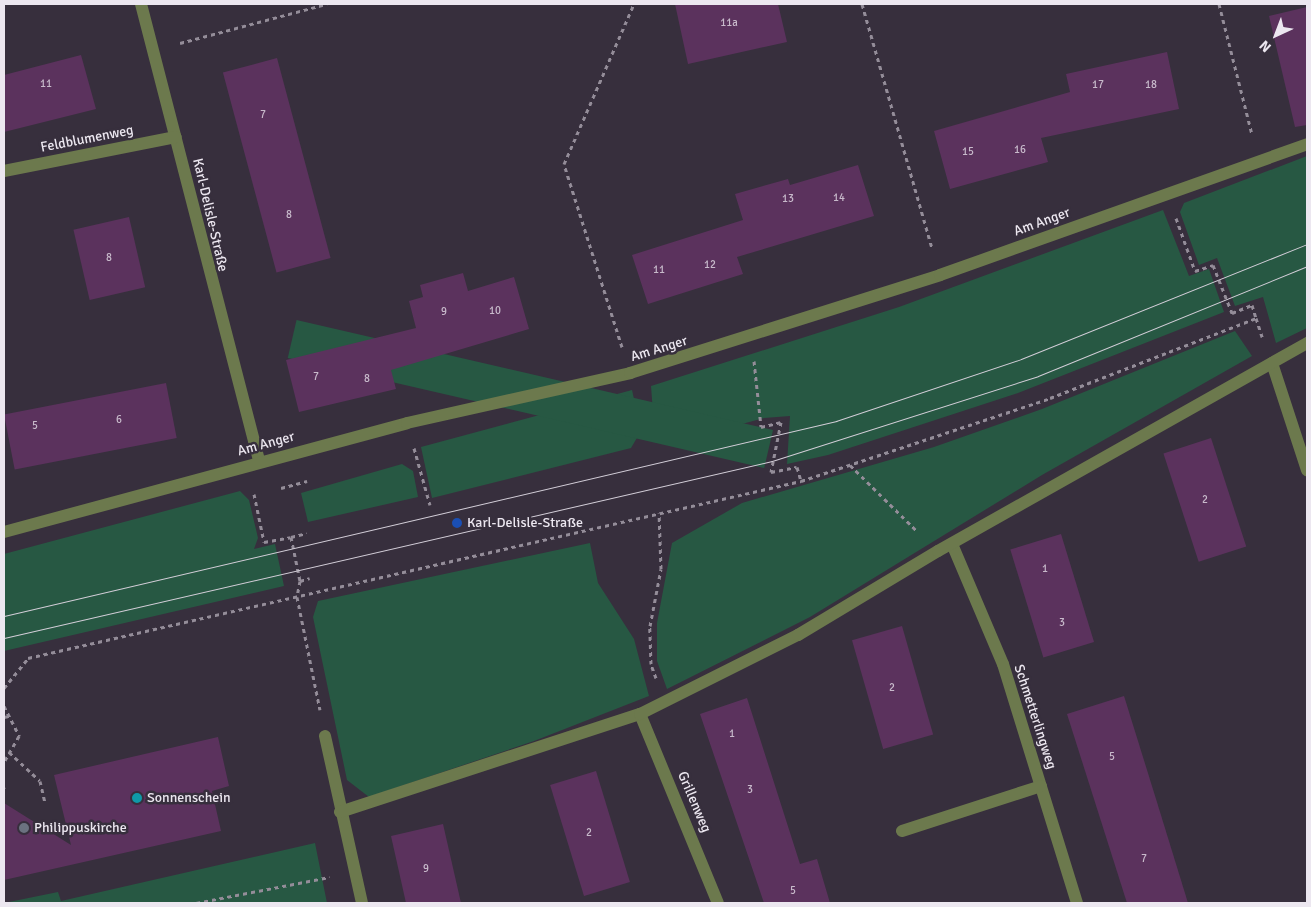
<!DOCTYPE html>
<meta charset="utf-8">
<style>
body{margin:0}
#map{position:relative;width:1311px;height:907px;overflow:hidden;background:#372f3d;font-family:Signika,sans-serif}
div>[style]{position:absolute}
[style*='--x']{left:calc(var(--x)*1px);top:calc(var(--y)*1px);width:calc(var(--w)*1px);rotate:calc(var(--a)*1deg)}
.green>*{inset:0;background:#275843;transform-origin:0 0}
.building>*{inset:0;background:#5b325d;transform-origin:0 0}
.path>*{height:3px;margin-top:-1.5px;transform-origin:0;background:repeating-linear-gradient(90deg,#948d99 0 4px,transparent 0 8px)}
.minor>*{height:12px;margin:-6px;padding:0 6px;transform-origin:6px;border-radius:6px;background:#6c794d}
.tram>*{height:1px;margin:-0.5px;padding:0 0.5px;transform-origin:0.5px;border-radius:0.5px;background:#d3ced8}
.dots>*{width:14px;height:14px;translate:-50% -50%;box-sizing:border-box;border:2px solid #372f3d;border-radius:50%}
span{translate:-50% -50%;white-space:nowrap;text-align:center;line-height:1.15;-webkit-text-stroke:5px #372f3d;paint-order:stroke}
.number-label{font-size:11px;color:#c8bacb}
.number-label span{-webkit-text-stroke-width:0}
.street-label{font-size:14px;color:#ece7f0}
.poi-label{font-size:14px;color:#ece7f0}
.left{translate:0 -50%;text-align:left}
.frame{position:absolute;inset:0;border:5px solid #ece7f0;pointer-events:none}
.north{position:absolute;left:1251px;top:10px;width:50px;height:50px;-webkit-text-stroke:4px #372f3d;paint-order:stroke;rotate:223deg;font-size:14px;font-weight:700;line-height:20px;text-align:center;color:#ece7f0}
.north::after{content:'';display:block;margin:auto;width:18px;height:22px;background:#ece7f0;clip-path:polygon(50% 0,100% 100%,50% 72%,0 100%)}
</style>
<div id="map">
<div class="green">
<div style="clip-path:polygon(1307px 156px,1307px 328px,1276px 343px,1263px 297px,1235px 306px,1217px 258px,1199px 265px,1180px 212px,1184px 203px)"></div>
<div style="clip-path:polygon(1163px 210px,1189px 276px,1209px 269px,1224px 312px,1018px 393px,828px 455px,787px 464px,790px 416px,764px 418px,672px 443px,654px 426px,651px 386px,899px 307px)"></div>
<div style="clip-path:polygon(1235px 331px,1252px 356px,1042px 475px,810px 617px,667px 689px,657px 661px,657px 623px,672px 543px,742px 503px,934px 447px,1042px 409px)"></div>
<div style="clip-path:polygon(632px 390px,641px 431px,631px 448px,432px 498px,421px 447px)"></div>
<div style="left:773px;top:430px;width:39px;height:489px;rotate:103deg"></div>
<div style="clip-path:polygon(402px 464px,413px 471px,418px 497px,308px 522px,301px 493px)"></div>
<div style="clip-path:polygon(240px 491px,249px 500px,258px 538px,254px 549px,275px 544px,284px 586px,4px 651px,4px 554px)"></div>
<div style="clip-path:polygon(590px 543px,598px 583px,634px 639px,649px 696px,534px 741px,369px 797px,347px 780px,313px 617px,318px 601px)"></div>
<div style="clip-path:polygon(315px 843px,327px 903px,4px 903px,58px 892px,61px 901px)"></div>
</div>
<div class="building">
<div style="clip-path:polygon(675px 4px,778px 4px,787px 42px,688px 64px)"></div>
<div style="clip-path:polygon(1307px 7px,1307px 125px,1295px 127px,1269px 16px)"></div>
<div style="clip-path:polygon(1167px 52px,1179px 109px,1041px 138px,1048px 162px,950px 189px,934px 131px,1070px 92px,1066px 74px)"></div>
<div style="clip-path:polygon(81px 55px,96px 109px,4px 132px,4px 75px)"></div>
<div style="left:277px;top:58px;width:207px;height:56px;rotate:75deg"></div>
<div style="clip-path:polygon(858px 165px,874px 216px,737px 257px,743px 274px,648px 304px,632px 255px,743px 220px,735px 194px,788px 179px,790px 185px)"></div>
<div style="left:129px;top:217px;width:72px;height:57px;rotate:77deg"></div>
<div style="clip-path:polygon(463px 273px,468px 291px,514px 277px,529px 329px,391px 370px,396px 389px,299px 412px,286px 360px,416px 328px,409px 301px,423px 297px,420px 285px)"></div>
<div style="left:166px;top:383px;width:56px;height:165px;rotate:79deg"></div>
<div style="left:1211px;top:438px;width:114px;height:50px;rotate:72deg"></div>
<div style="left:1061px;top:534px;width:113px;height:53px;rotate:73deg"></div>
<div style="left:902px;top:626px;width:113px;height:52px;rotate:74deg"></div>
<div style="clip-path:polygon(1124px 696px,1156px 799px,1188px 903px,1127px 903px,1067px 714px)"></div>
<div style="clip-path:polygon(747px 698px,800px 864px,817px 859px,830px 903px,764px 903px,700px 714px)"></div>
<div style="clip-path:polygon(218px 737px,229px 786px,212px 791px,221px 831px,4px 880px,4px 803px,71px 845px,54px 775px)"></div>
<div style="left:596px;top:771px;width:116px;height:48px;rotate:73deg"></div>
<div style="clip-path:polygon(443px 824px,461px 903px,406px 903px,391px 836px)"></div>
</div>
<div class="path">
<div style="--x:862;--y:4;--w:254;--a:74"></div>
<div style="--x:1219;--y:4;--w:134;--a:75.8"></div>
<div style="--x:180;--y:43;--w:152;--a:-14.9"></div>
<div style="--x:1176;--y:218;--w:56;--a:70.3"></div>
<div style="--x:1195;--y:271;--w:19;--a:-18"></div>
<div style="--x:1213;--y:265;--w:52;--a:68.4"></div>
<div style="--x:1232;--y:313;--w:22;--a:-22"></div>
<div style="--x:1252;--y:305;--w:14;--a:73"></div>
<div style="--x:622;--y:347;--w:192;--a:-107.6"></div>
<div style="--x:564;--y:164;--w:175;--a:-66.4"></div>
<div style="--x:754;--y:361;--w:66;--a:83.9"></div>
<div style="--x:761;--y:427;--w:21;--a:-14"></div>
<div style="--x:781;--y:422;--w:51;--a:101.3"></div>
<div style="--x:771;--y:472;--w:26;--a:-11"></div>
<div style="--x:797;--y:467;--w:15;--a:74"></div>
<div style="--x:414;--y:448;--w:59;--a:74.3"></div>
<div style="--x:850;--y:465;--w:94;--a:44.6"></div>
<div style="--x:281;--y:488;--w:27;--a:-15"></div>
<div style="--x:254;--y:494;--w:49;--a:78.2"></div>
<div style="--x:264;--y:542;--w:27;--a:-10"></div>
<div style="--x:291;--y:537;--w:45;--a:78.4"></div>
<div style="--x:300;--y:581;--w:16;--a:101"></div>
<div style="--x:297;--y:597;--w:115;--a:78.5"></div>
<div style="--x:291;--y:537;--w:16;--a:-14"></div>
<div style="--x:300;--y:581;--w:10;--a:-17"></div>
<div style="--x:656;--y:678;--w:15;--a:-110"></div>
<div style="--x:651;--y:664;--w:38;--a:-92"></div>
<div style="--x:650;--y:626;--w:58;--a:-79.1"></div>
<div style="--x:661;--y:569;--w:56;--a:-92"></div>
<div style="--x:4;--y:688;--w:38;--a:-51"></div>
<div style="--x:28;--y:658;--w:793;--a:-12.9"></div>
<div style="--x:801;--y:481;--w:262;--a:-18.4"></div>
<div style="--x:1050;--y:398;--w:221;--a:-21.2"></div>
<div style="--x:1256;--y:318;--w:20;--a:72"></div>
<div style="--x:4;--y:706;--w:34;--a:63"></div>
<div style="--x:19;--y:736;--w:30;--a:120"></div>
<div style="--x:4;--y:717;--w:5;--a:-11"></div>
<div style="--x:9;--y:752;--w:42;--a:43.1"></div>
<div style="--x:40;--y:781;--w:22;--a:77"></div>
<div style="--x:4;--y:788;--w:1;--a:45"></div>
<div style="--x:196;--y:903;--w:136;--a:-11"></div>
</div>
<div class="minor">
<div style="--x:141;--y:4;--w:472;--a:75.5"></div>
<div style="--x:4;--y:171;--w:175;--a:-11.2"></div>
<div style="--x:1272;--y:363;--w:113;--a:71.9"></div>
<div style="--x:4;--y:532;--w:417;--a:-15.1"></div>
<div style="--x:407;--y:423;--w:229;--a:-12.6"></div>
<div style="--x:630;--y:373;--w:325;--a:-17.5"></div>
<div style="--x:940;--y:275;--w:390;--a:-19.6"></div>
<div style="--x:952;--y:544;--w:130;--a:67"></div>
<div style="--x:1003;--y:664;--w:250;--a:72.8"></div>
<div style="--x:640;--y:714;--w:204;--a:67.6"></div>
<div style="--x:325;--y:736;--w:171;--a:77.5"></div>
<div style="--x:340;--y:812;--w:316;--a:-18.1"></div>
<div style="--x:640;--y:714;--w:177;--a:-26.6"></div>
<div style="--x:798;--y:635;--w:163;--a:-31"></div>
<div style="--x:938;--y:551;--w:424;--a:-29.4"></div>
<div style="--x:902;--y:831;--w:146;--a:-17.9"></div>
</div>
<div class="tram">
<div style="--x:4;--y:616;--w:855;--a:-13.19"></div>
<div style="--x:836;--y:421;--w:195;--a:-18.5"></div>
<div style="--x:1021;--y:359;--w:308;--a:-21.9"></div>
<div style="--x:4;--y:638;--w:788;--a:-12.98"></div>
<div style="--x:772;--y:461;--w:279;--a:-17.7"></div>
<div style="--x:1038;--y:376;--w:291;--a:-22.2"></div>
</div>
<div class="dots">
<div style="left:457px;top:523px;background:#1a4fb4"></div>
<div style="left:137px;top:798px;background:#0f9aa8"></div>
<div style="left:24px;top:828px;background:#6b7280"></div>
</div>
<div class="number-label">
<span style="left:729px;top:23px">11a</span>
<span style="left:46px;top:84px">11</span>
<span style="left:1098px;top:85px">17</span>
<span style="left:1151px;top:85px">18</span>
<span style="left:263px;top:115px">7</span>
<span style="left:1020px;top:150px">16</span>
<span style="left:968px;top:152px">15</span>
<span style="left:839px;top:198px">14</span>
<span style="left:788px;top:199px">13</span>
<span style="left:289px;top:215px">8</span>
<span style="left:109px;top:258px">8</span>
<span style="left:710px;top:265px">12</span>
<span style="left:659px;top:270px">11</span>
<span style="left:495px;top:311px">10</span>
<span style="left:444px;top:312px">9</span>
<span style="left:316px;top:377px">7</span>
<span style="left:367px;top:379px">8</span>
<span style="left:119px;top:420px">6</span>
<span style="left:35px;top:426px">5</span>
<span style="left:1205px;top:500px">2</span>
<span style="left:1045px;top:569px">1</span>
<span style="left:1062px;top:623px">3</span>
<span style="left:892px;top:688px">2</span>
<span style="left:732px;top:734px">1</span>
<span style="left:1112px;top:757px">5</span>
<span style="left:750px;top:790px">3</span>
<span style="left:589px;top:833px">2</span>
<span style="left:1144px;top:859px">7</span>
<span style="left:426px;top:869px">9</span>
<span style="left:793px;top:891px">5</span>
</div>
<div class="street-label">
<span style="left:87px;top:139px;rotate:-11deg">Feldblumenweg</span>
<span style="left:210px;top:215px;rotate:77deg">Karl-Delisle-Straße</span>
<span style="left:1042px;top:222px;rotate:-20deg">Am Anger</span>
<span style="left:659px;top:349px;rotate:-17deg">Am Anger</span>
<span style="left:266px;top:444px;rotate:-15deg">Am Anger</span>
<span style="left:1035px;top:717px;rotate:72deg">Schmetterlingweg</span>
<span style="left:694px;top:802px;rotate:67deg">Grillenweg</span>
</div>
<div class="poi-label">
<span class="left" style="left:467px;top:523px">Karl-Delisle-Straße</span>
<span class="left" style="left:147px;top:798px">Sonnenschein</span>
<span class="left" style="left:34px;top:828px">Philippuskirche</span>
</div>
<div class="frame"></div>
<div class="north">N</div>
</div>
